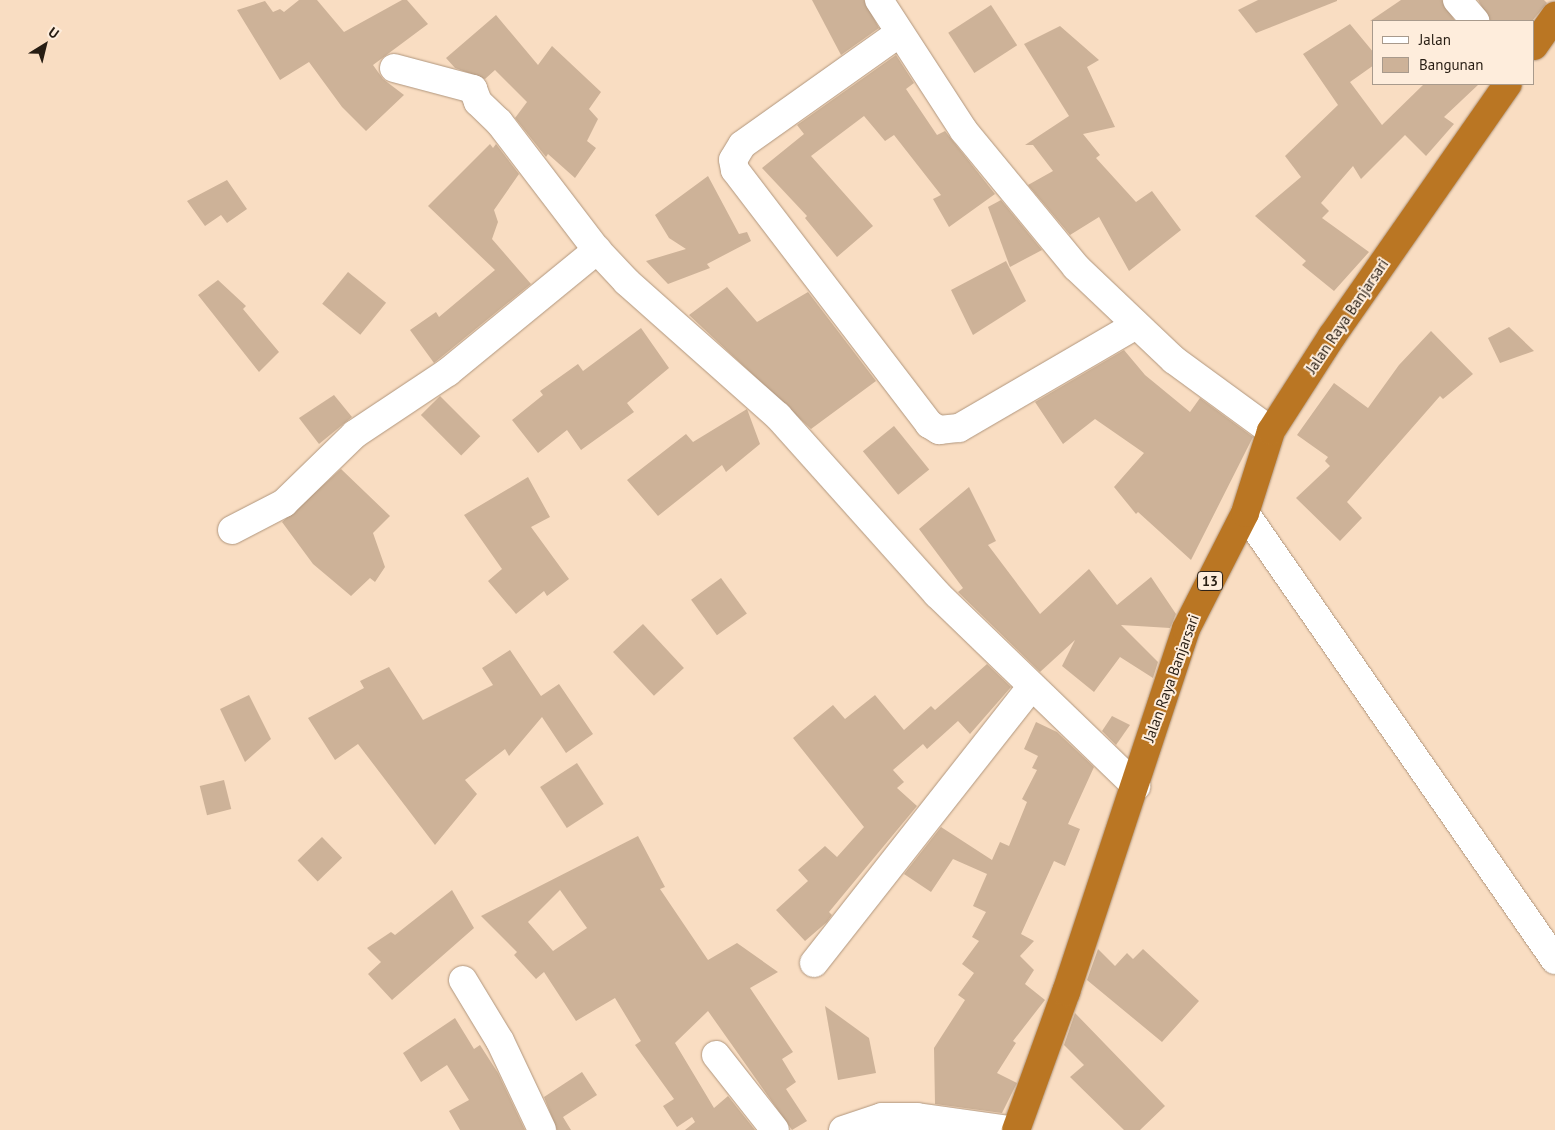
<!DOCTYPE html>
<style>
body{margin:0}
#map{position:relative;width:1555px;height:1130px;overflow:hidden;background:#f9ddc2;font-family:"PT Sans",sans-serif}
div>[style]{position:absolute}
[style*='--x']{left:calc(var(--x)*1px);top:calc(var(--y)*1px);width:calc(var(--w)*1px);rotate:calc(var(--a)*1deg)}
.building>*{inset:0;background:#cdb298;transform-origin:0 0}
.roads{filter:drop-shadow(0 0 1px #b0967d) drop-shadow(0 0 1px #b0967d)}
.minor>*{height:28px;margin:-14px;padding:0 14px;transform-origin:14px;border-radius:14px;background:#fff}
.highway>*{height:28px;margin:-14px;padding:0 14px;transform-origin:14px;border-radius:14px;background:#ba7623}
span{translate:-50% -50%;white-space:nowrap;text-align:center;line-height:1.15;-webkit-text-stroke:4px #feeddc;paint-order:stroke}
.shield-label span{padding:1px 4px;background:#feeddc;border:1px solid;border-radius:4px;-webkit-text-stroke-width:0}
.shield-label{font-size:14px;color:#271d13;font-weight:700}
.street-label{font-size:15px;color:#271d13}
.legend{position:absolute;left:1372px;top:20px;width:162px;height:65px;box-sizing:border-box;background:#feeddc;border:1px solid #a89a8c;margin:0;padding:6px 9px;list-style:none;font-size:15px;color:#271d13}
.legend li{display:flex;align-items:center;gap:10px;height:25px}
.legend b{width:25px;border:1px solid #a89a8c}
.north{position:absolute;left:20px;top:20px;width:50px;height:50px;-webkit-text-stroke:4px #feeddc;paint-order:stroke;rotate:36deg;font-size:14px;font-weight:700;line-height:20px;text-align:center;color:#271d13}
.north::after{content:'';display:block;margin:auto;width:18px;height:22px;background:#271d13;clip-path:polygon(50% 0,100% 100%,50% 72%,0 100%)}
</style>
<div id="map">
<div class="building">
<div style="clip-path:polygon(299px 0,317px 0,344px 32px,402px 0,407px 0,428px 24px,373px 65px,383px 79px,404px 95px,366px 131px,342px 107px,309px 62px,280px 80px,237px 10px,265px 1px,273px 12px,280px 9px,284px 12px)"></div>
<div style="clip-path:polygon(812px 0,864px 0,879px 28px,841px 55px)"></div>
<div style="clip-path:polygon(1258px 0,1337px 0,1337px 1px,1256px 33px,1238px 10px)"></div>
<div style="clip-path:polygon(1401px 0,1442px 0,1455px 21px,1370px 21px)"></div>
<div style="clip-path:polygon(1478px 0,1544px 0,1547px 3px,1532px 21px,1490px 21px)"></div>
<div style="left:991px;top:5px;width:48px;height:51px;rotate:57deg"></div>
<div style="clip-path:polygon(496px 15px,538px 65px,552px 46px,601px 92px,589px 109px,598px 119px,587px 141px,596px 148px,575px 178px,548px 154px,546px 157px,515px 118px,527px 102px,495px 70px,485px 79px,455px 68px,446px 58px)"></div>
<div style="clip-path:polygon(1350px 24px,1374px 53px,1374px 65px,1350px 82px,1382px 125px,1424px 84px,1479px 84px,1444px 117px,1454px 124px,1426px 156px,1405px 135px,1361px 179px,1353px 166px,1321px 203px,1329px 211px,1322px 218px,1369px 252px,1334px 291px,1302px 265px,1306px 261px,1255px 216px,1301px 177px,1285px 156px,1338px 105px,1303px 54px)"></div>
<div style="clip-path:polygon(1060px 26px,1099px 60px,1087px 67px,1115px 127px,1083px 134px,1100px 155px,1096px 158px,1136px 202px,1152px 191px,1181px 230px,1129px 271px,1099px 217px,1070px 235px,1028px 185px,1053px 171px,1033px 145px,1025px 145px,1069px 116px,1024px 44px)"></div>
<div style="clip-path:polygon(896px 55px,914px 83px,906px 89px,937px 135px,945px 131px,995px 194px,949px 227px,933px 199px,941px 195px,894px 135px,885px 141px,864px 116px,811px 156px,873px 226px,837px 257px,805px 218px,807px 216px,762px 168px,804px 134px,797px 125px)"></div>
<div style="clip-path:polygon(490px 144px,493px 148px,496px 144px,519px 174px,494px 210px,498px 222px,492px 239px,531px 284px,434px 363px,410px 330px,436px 312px,439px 317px,495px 270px,428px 206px)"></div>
<div style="clip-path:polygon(708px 176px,739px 234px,747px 232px,751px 241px,707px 264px,710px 268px,668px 284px,646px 261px,686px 249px,669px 238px,655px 215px)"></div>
<div style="clip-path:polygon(227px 180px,247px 209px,227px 223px,221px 215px,205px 226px,187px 201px)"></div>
<div style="clip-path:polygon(1001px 200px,1042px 250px,1010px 267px,988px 207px)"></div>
<div style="clip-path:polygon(1006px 261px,1026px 301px,973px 335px,951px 290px)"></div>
<div style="left:348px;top:272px;width:49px;height:41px;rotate:39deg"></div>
<div style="clip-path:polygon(218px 280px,246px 306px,243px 309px,279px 352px,259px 372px,198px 295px)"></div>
<div style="clip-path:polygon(727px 287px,757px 322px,808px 292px,876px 381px,811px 429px,689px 315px)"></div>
<div style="clip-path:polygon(1509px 327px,1534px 351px,1500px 363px,1488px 338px)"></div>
<div style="clip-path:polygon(641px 328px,669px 368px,627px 403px,634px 412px,581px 450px,567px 430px,538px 453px,512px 420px,543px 395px,540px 391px,578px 364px,583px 371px)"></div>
<div style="clip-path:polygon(1431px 331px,1473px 374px,1443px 399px,1440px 396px,1347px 502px,1362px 518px,1340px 541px,1296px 498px,1330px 466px,1325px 461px,1328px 457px,1297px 435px,1334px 383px,1368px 408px,1399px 365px)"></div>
<div style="clip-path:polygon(1124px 350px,1145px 375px,1190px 412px,1200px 398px,1253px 437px,1191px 560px,1138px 512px,1136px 514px,1114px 487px,1144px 453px,1095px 419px,1063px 444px,1035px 402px)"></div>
<div style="clip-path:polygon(334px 395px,352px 417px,319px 444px,299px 418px)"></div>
<div style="left:440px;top:396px;width:57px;height:27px;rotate:45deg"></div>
<div style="clip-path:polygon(747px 409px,760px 444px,726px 472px,722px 465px,658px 516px,627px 480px,686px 434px,693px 442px)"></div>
<div style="left:894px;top:426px;width:56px;height:40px;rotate:51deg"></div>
<div style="clip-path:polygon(341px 469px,390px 516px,373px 533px,385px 567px,375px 582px,370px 578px,351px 596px,313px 564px,282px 522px)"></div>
<div style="clip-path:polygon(528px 477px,550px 517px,531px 527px,569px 579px,547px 596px,544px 591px,516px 614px,488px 581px,502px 569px,464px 515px)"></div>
<div style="clip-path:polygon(969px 487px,996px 541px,988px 545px,1040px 614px,1089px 569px,1117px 605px,1151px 577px,1176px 614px,1170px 628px,1121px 625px,1158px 662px,1153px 678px,1120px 657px,1094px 692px,1062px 666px,1075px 640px,1040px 672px,958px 592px,963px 588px,919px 529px)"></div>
<div style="left:721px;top:578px;width:44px;height:37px;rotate:54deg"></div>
<div style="left:643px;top:624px;width:60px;height:41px;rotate:47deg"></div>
<div style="clip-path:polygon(510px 650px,541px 696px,559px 684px,593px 734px,566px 753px,542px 717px,509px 756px,505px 749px,465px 780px,477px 794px,435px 845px,358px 744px,335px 760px,308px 718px,364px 688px,360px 681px,389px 667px,423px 720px,493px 685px,482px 668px)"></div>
<div style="clip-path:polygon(987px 664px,1011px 687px,970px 734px,958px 721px,927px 749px,923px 744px,893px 770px,904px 782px,897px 788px,917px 806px,829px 912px,832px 915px,827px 922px,805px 941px,776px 910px,808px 881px,798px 870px,825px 846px,837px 857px,864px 827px,793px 738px,833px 705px,845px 719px,875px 695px,904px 730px,931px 706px,935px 710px)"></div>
<div style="clip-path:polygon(249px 695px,271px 739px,245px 762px,220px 709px)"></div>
<div style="clip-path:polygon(1112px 716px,1130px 725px,1116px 745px,1102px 731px)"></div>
<div style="clip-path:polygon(1036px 722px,1057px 732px,1094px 767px,1068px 824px,1080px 829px,1065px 866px,1054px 861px,1021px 934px,1034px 941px,1020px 956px,1034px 970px,1025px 984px,1045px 1000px,1013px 1041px,1016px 1043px,997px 1073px,1017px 1083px,1002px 1113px,935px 1104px,934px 1048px,965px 1000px,958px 995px,974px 973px,962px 964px,979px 941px,972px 937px,986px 912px,973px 906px,987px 874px,953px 859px,931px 892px,904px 874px,941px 827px,992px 860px,1000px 842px,1009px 846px,1027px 802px,1022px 799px,1037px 770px,1032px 768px,1038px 756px,1024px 749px)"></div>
<div style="left:577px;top:763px;width:49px;height:44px;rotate:57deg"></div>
<div style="left:224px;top:780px;width:30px;height:25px;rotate:76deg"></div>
<div style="clip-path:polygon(evenodd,638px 836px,665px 887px,660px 889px,708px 960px,737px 943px,778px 972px,750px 988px,793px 1052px,782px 1059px,796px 1082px,786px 1089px,807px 1121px,792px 1130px,708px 1011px,675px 1043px,714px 1108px,728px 1096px,755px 1130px,685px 1130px,695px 1122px,692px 1117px,677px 1127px,663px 1106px,674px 1099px,635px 1045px,641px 1041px,615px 998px,576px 1021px,544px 972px,536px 979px,514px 955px,517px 952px,481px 916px,638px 836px,560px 890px,587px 928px,553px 951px,528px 922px,560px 890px)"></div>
<div style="left:322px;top:837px;width:29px;height:34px;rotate:46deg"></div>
<div style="clip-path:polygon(452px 890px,474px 928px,392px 1000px,368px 974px,381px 962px,367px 948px,391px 932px,395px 935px)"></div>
<div style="clip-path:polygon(1098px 949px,1115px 966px,1127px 953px,1133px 959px,1143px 949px,1199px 1001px,1162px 1042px,1087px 980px)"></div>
<div style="clip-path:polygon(825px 1006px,869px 1038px,876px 1073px,838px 1080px)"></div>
<div style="clip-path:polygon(1075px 1013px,1165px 1106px,1140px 1130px,1124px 1130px,1070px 1077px,1084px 1065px,1064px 1045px)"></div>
<div style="clip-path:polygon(455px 1018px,474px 1049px,480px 1045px,498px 1073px,525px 1130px,460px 1130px,449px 1111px,469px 1100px,447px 1065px,421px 1082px,403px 1053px)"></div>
<div style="clip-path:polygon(582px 1072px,597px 1095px,563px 1117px,571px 1130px,557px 1130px,544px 1097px)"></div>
</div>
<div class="roads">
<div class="minor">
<div style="--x:879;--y:0;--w:156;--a:57"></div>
<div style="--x:964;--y:131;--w:176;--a:50.5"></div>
<div style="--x:1076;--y:267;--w:135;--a:43.5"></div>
<div style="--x:1174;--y:360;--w:120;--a:36.2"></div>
<div style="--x:1457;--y:0;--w:28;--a:49"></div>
<div style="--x:898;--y:34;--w:191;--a:144.6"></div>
<div style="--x:742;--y:145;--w:17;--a:121"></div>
<div style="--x:733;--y:160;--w:10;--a:79"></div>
<div style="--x:735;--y:170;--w:320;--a:52.6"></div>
<div style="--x:929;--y:424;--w:12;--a:31"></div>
<div style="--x:939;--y:430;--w:20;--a:-6"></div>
<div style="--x:959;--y:428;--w:203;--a:-30.2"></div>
<div style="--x:394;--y:68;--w:82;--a:14.9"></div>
<div style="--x:473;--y:89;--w:14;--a:69"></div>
<div style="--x:478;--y:102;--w:29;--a:44"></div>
<div style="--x:499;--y:122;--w:161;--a:52.6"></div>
<div style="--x:597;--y:250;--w:44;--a:46.8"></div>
<div style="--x:627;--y:282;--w:202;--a:41.6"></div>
<div style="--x:778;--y:416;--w:239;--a:48.2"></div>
<div style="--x:937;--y:594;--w:277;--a:44"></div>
<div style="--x:1245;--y:513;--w:544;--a:55.26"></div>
<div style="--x:232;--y:530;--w:59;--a:-27.4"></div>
<div style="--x:284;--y:503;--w:99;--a:-44.2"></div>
<div style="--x:355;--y:434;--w:112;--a:-33.7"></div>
<div style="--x:448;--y:372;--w:193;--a:-39.3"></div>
<div style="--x:814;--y:963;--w:351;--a:-51.8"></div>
<div style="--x:463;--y:980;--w:71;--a:58.8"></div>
<div style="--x:500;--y:1041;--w:98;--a:64.7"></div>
<div style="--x:716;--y:1055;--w:95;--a:51.8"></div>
<div style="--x:843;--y:1130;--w:41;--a:-18.4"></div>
<div style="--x:882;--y:1117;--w:35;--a:0"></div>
<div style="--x:917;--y:1117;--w:92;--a:8.1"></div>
</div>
<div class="highway">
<div style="--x:1534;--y:46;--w:37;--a:-55"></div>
<div style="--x:1016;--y:1130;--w:147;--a:-70.1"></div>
<div style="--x:1066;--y:992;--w:382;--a:-71.7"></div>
<div style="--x:1186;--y:629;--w:130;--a:-63"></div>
<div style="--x:1245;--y:513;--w:86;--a:-72.4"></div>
<div style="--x:1271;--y:431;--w:113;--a:-57.3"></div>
<div style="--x:1332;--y:336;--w:307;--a:-55.1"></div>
</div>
</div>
<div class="shield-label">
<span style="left:1210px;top:581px">13</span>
</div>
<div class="street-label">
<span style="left:1347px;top:316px;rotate:-56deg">Jalan Raya Banjarsari</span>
<span style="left:1171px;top:678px;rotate:-70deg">Jalan Raya Banjarsari</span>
</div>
<ul class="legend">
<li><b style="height:6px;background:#fff"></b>Jalan</li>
<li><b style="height:14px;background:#cdb298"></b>Bangunan</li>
</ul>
<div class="north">U</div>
</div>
